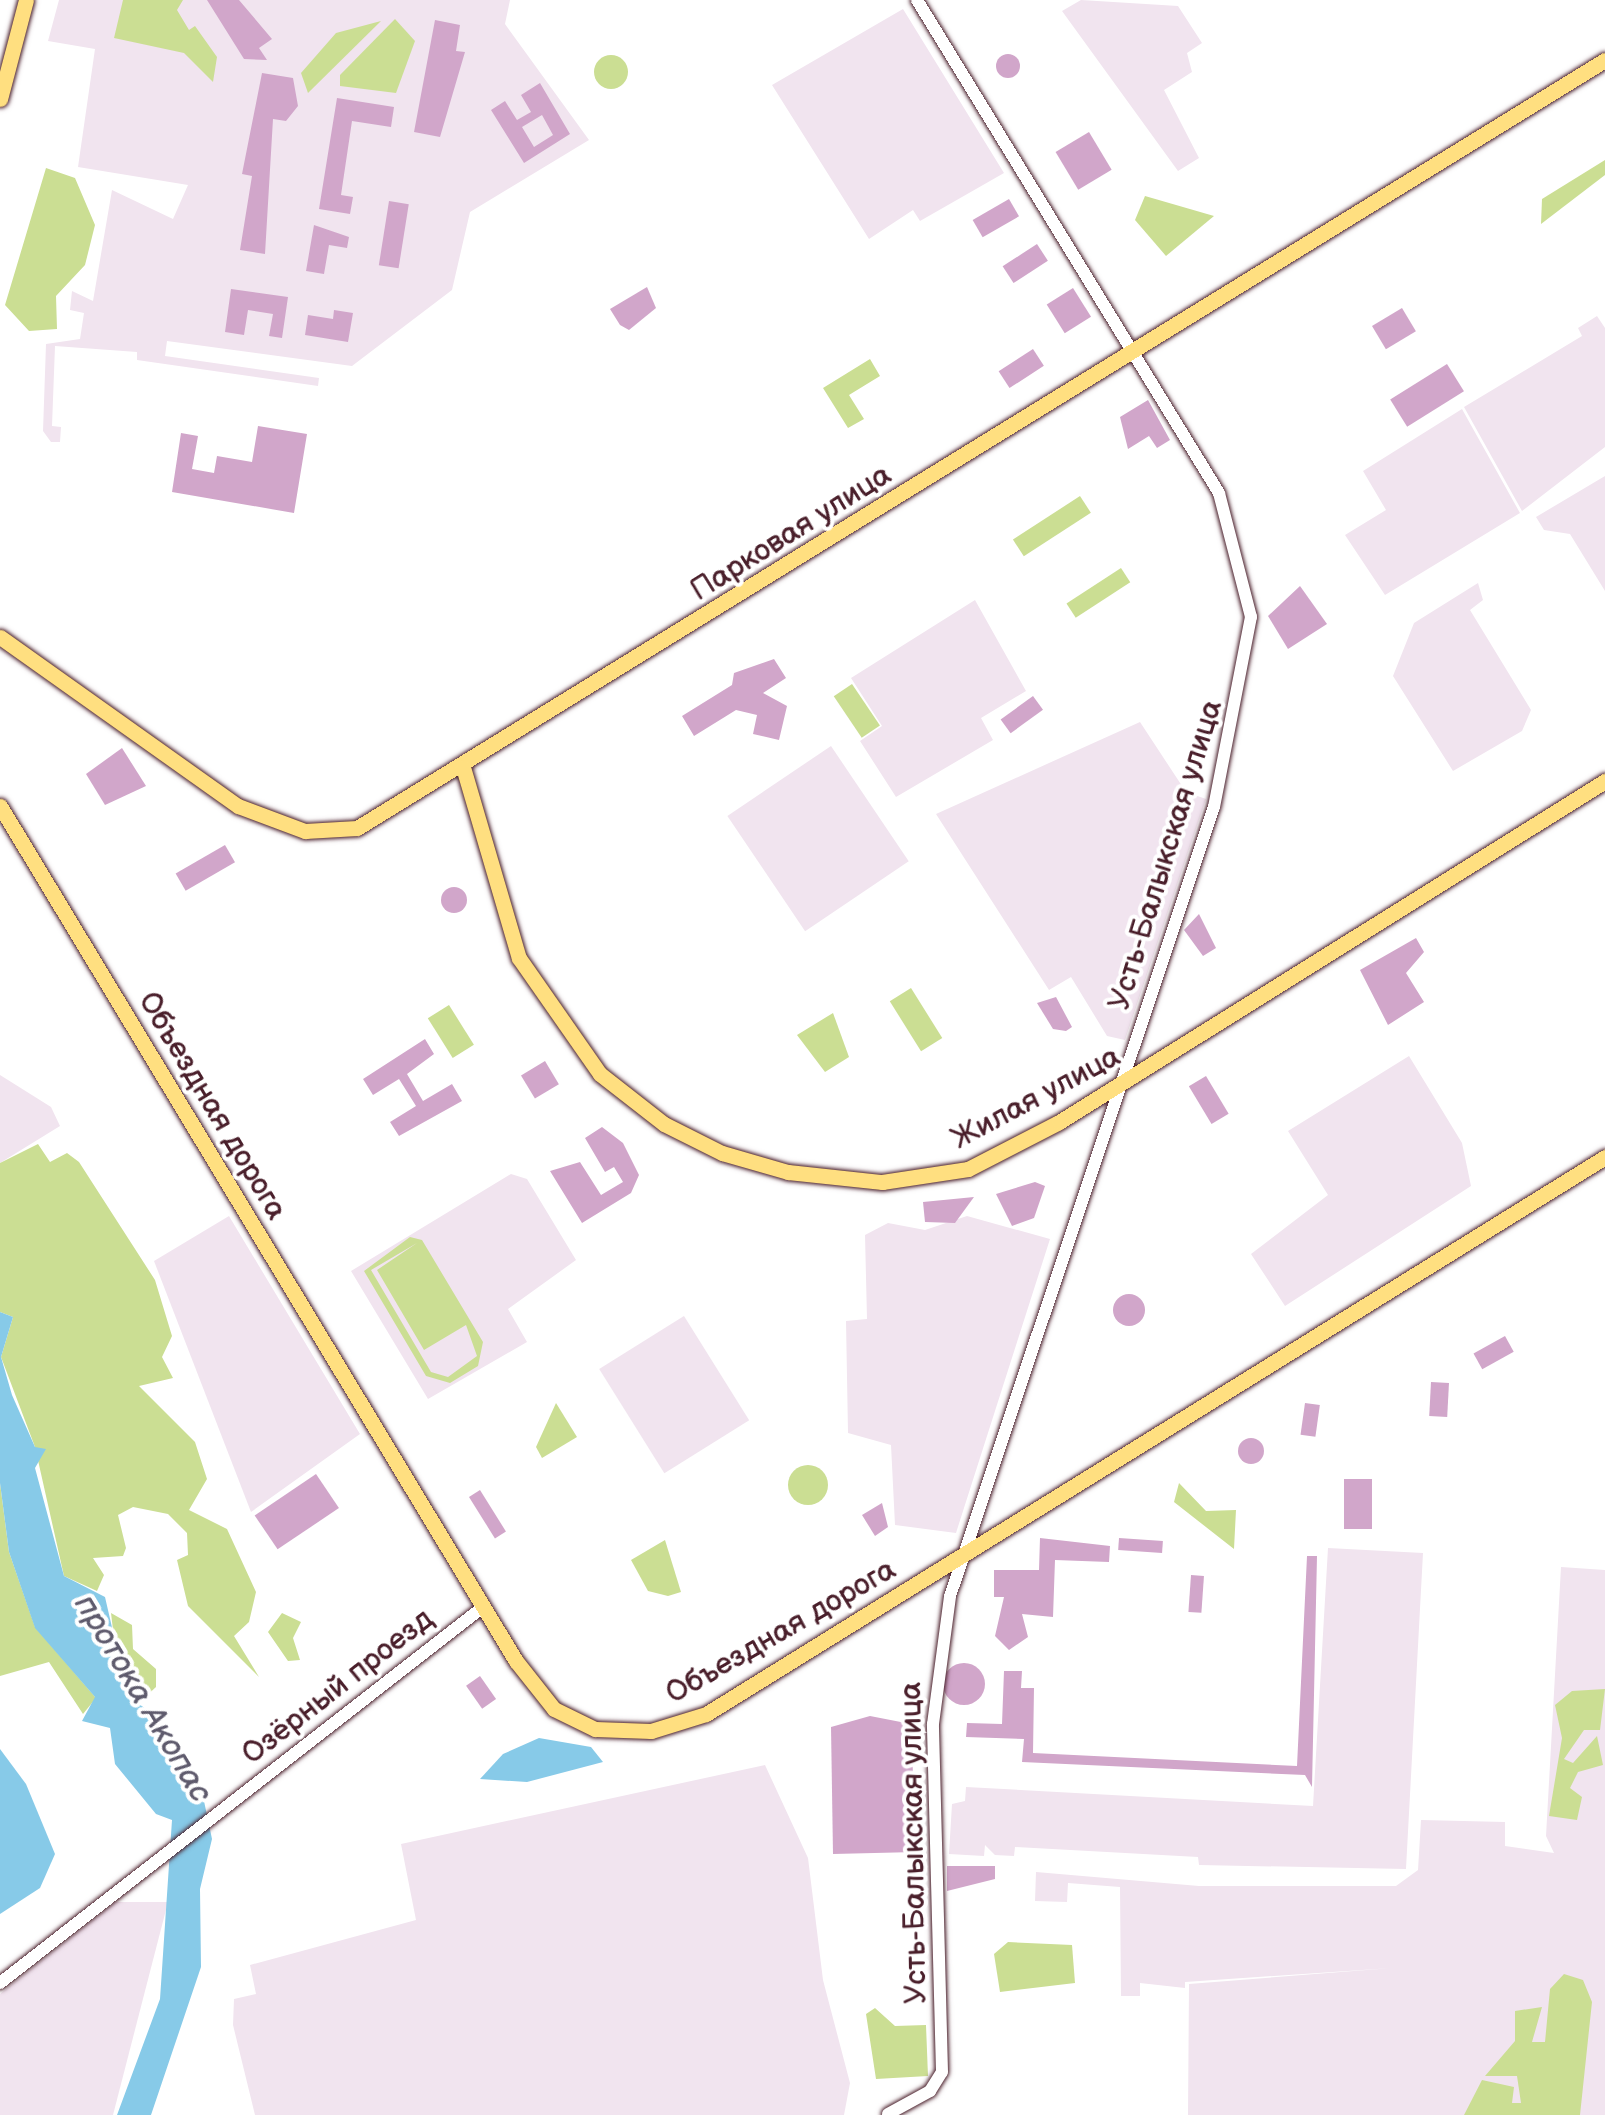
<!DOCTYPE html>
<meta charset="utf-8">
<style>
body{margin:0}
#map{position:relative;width:1605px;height:2115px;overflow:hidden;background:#fff;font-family:"Balsamiq Sans",sans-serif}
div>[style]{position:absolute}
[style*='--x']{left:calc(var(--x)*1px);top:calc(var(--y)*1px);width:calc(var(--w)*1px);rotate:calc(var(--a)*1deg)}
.built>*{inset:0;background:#f1e4ef;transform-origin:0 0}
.green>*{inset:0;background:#cbde93;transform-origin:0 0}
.round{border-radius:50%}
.water>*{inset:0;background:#87cae8}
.building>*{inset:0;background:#d1a6ca;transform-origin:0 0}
.roads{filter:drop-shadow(0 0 2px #4a1f2b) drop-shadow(0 0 2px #4a1f2b)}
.minor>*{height:12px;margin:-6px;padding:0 6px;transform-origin:6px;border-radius:6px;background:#fff}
.major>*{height:15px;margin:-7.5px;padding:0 7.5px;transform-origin:7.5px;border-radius:7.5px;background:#ffdf80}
span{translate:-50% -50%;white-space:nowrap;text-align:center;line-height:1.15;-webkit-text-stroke:8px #fff;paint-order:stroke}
.street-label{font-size:30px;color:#4a1f2b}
.water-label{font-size:32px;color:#5f5b6d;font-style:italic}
</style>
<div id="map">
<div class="built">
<div style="clip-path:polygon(59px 0,510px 0,505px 24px,589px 140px,470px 212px,452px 290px,352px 366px,167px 341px,165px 356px,319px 378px,318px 386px,137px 360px,137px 352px,55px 346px,52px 426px,61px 427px,60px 442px,51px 442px,43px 431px,46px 344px,80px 339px,84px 313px,70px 310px,72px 291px,93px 301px,112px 190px,173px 219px,188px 185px,78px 167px,95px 49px,48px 41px)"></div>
<div style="clip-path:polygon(1081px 0,1178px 6px,1202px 43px,1187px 53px,1192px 72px,1164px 90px,1199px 158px,1178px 171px,1062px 11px)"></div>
<div style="clip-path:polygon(903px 9px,1004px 173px,920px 221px,913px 210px,869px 239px,772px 85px)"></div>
<div style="clip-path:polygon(1597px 316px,1605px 328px,1605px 447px,1522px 511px,1464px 407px,1582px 336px,1578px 328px)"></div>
<div style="clip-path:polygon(1462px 409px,1520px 513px,1385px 595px,1345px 535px,1386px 510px,1363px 471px)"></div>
<div style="clip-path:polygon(1605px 476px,1605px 591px,1570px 534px,1544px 530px,1536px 517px)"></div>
<div style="clip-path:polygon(1478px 583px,1483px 600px,1470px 610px,1531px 710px,1522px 731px,1453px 771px,1393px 676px,1414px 623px)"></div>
<div style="clip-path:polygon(975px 600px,1026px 691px,981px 718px,993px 740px,896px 797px,860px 741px,882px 726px,851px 678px)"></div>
<div style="clip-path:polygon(1140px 722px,1186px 792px,1206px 799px,1125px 1040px,1107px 1036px,1071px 977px,1049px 990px,936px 814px)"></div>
<div style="left:831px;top:746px;width:139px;height:125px;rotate:56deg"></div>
<div style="clip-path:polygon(1409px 1056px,1462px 1143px,1471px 1186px,1285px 1306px,1251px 1254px,1328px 1195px,1288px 1131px)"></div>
<div style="clip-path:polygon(0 1075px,51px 1107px,60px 1126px,0 1163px)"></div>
<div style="clip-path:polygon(511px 1174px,527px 1179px,576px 1260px,508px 1309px,527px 1342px,428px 1399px,351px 1271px)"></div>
<div style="clip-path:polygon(229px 1216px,360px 1434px,251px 1512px,154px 1261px)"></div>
<div style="clip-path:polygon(967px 1216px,1050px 1239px,956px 1533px,895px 1525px,891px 1445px,848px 1433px,846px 1321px,867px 1319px,865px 1235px,888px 1223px,925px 1230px)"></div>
<div style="left:684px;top:1316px;width:123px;height:100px;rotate:58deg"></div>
<div style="clip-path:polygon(1328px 1548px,1423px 1553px,1406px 1869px,1199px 1865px,1198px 1857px,1015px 1847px,1014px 1856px,995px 1855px,985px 1845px,984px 1856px,949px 1854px,952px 1804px,965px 1801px,966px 1787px,1313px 1806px)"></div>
<div style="clip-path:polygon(1561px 1567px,1605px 1570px,1605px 2115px,1188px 2115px,1189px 1984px,1392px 1968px,1185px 1982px,1185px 1988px,1140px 1983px,1140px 1996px,1121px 1996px,1120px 1887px,1068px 1883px,1067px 1902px,1035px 1901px,1036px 1872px,1199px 1886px,1396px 1886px,1418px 1870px,1421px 1820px,1505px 1822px,1505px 1846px,1554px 1853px,1546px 1836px)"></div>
<div style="clip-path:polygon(765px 1765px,808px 1858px,823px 1980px,850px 2083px,844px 2115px,255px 2115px,233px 2025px,234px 1999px,256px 1994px,250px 1965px,416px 1920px,401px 1844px)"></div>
<div style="clip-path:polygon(116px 1902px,168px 1902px,113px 2115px,0 2115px,0 1994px)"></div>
</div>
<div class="green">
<div style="clip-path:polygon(123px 0,183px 0,177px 10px,189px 30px,195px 26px,217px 57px,213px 82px,184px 53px,114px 38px)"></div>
<div style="clip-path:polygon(395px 19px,415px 41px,396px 93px,340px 86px,340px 75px)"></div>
<div style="clip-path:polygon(381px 21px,308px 93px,301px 73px,336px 33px)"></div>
<div class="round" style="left:594px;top:55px;width:34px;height:34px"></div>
<div style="clip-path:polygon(1605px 160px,1605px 175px,1541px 224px,1542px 199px)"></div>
<div style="clip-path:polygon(46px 168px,75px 178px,95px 225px,85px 265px,56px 296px,57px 329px,29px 331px,5px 305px)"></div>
<div style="clip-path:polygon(1145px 196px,1214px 216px,1166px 256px,1135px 220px)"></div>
<div style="clip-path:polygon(870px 359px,880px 376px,849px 395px,864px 419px,848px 428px,823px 388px)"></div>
<div style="left:1080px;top:496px;width:20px;height:80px;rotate:57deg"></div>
<div style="left:1121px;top:568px;width:17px;height:65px;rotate:57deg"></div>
<div style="left:852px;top:684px;width:50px;height:22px;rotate:56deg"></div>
<div style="left:911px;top:988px;width:59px;height:25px;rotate:58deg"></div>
<div style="left:449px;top:1005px;width:47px;height:25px;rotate:58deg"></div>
<div style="clip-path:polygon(833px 1013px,849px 1057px,825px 1072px,797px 1035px)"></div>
<div style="clip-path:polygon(38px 1144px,50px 1162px,67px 1153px,79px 1162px,155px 1280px,172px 1336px,162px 1357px,173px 1378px,139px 1386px,195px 1442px,207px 1479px,189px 1510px,227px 1529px,256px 1592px,249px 1622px,234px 1636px,259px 1677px,188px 1606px,177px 1560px,188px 1555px,187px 1533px,168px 1514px,133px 1507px,118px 1515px,126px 1548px,123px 1556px,93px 1558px,104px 1575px,97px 1591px,64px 1576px,35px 1447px,1px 1357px,13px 1317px,0 1312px,0 1163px)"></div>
<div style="clip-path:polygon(evenodd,410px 1237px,422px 1240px,483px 1342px,478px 1366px,450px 1383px,426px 1376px,364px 1271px,410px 1237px,417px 1243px,377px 1270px,424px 1350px,466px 1325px,477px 1356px,448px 1377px,431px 1372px,371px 1270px,417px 1243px)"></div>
<div style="clip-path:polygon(556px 1403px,577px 1437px,542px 1458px,536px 1447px)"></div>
<div class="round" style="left:788px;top:1465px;width:40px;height:40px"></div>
<div style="clip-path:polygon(0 1483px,9px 1552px,35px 1627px,96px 1698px,83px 1714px,49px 1662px,0 1676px)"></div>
<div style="clip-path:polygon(1179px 1483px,1206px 1511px,1236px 1510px,1234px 1549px,1174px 1502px)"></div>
<div style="clip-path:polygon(665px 1540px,681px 1592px,668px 1596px,648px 1591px,631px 1560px)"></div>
<div style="clip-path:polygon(111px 1613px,132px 1625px,133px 1649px,156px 1669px,156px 1687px,141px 1701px,128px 1697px,118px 1672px)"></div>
<div style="clip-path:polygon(282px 1613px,301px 1622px,293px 1638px,300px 1660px,288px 1661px,268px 1632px)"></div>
<div style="clip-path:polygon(1605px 1689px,1600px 1730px,1584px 1730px,1564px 1759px,1573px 1763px,1597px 1736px,1603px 1765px,1578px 1772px,1570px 1788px,1582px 1797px,1577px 1820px,1549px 1816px,1562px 1738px,1555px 1705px,1572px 1691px)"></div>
<div style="clip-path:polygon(1008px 1942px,1072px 1945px,1075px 1983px,1000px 1992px,994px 1954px)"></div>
<div style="clip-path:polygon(1564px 1974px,1583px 1980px,1592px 2002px,1580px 2115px,1464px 2115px,1482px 2080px,1514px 2087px,1512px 2103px,1521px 2103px,1517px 2076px,1485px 2076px,1515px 2041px,1515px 2011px,1542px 2007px,1532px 2042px,1545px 2042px,1550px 1989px)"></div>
<div style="clip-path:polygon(875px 2008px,895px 2026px,926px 2025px,928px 2076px,876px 2079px,866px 2014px)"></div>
</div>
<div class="water">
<div style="clip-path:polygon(0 1312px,13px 1317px,1px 1357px,12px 1395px,35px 1447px,46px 1449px,35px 1468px,64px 1576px,105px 1597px,128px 1697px,157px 1716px,200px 1782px,212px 1839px,200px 1889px,201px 1967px,151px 2115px,117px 2115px,160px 1999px,172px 1820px,156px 1814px,115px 1764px,110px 1728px,82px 1721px,95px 1697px,35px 1628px,9px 1552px,0 1483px)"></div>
<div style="clip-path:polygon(539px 1738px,591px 1747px,603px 1762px,527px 1782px,480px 1779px,503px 1754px)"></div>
<div style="clip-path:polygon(0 1749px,26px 1784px,55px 1854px,40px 1888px,0 1914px)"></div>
</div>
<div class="building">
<div style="clip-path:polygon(207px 0,239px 0,272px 39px,259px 48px,267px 60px,244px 59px)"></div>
<div style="clip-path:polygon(435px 20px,460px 25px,456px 51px,465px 52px,440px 137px,414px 132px)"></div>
<div class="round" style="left:996px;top:54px;width:24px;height:24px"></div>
<div style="clip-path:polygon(262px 73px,293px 78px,298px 106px,286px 121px,273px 119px,265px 254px,240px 250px,252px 176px,242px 174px)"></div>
<div style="clip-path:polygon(evenodd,540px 83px,570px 134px,524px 163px,491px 110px,505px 101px,517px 120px,531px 112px,521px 95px,540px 83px,542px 115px,553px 135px,534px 147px,522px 127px,542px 115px)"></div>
<div style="clip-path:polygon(337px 98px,394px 107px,391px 127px,352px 121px,341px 195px,353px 197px,350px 214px,319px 209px)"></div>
<div style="left:1089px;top:132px;width:44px;height:39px;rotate:59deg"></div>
<div style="left:1009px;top:199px;width:20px;height:42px;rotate:60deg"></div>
<div style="left:389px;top:201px;width:20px;height:65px;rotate:9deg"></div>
<div style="clip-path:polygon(314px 225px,349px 237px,347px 248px,329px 245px,324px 274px,306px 271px)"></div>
<div style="left:1037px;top:244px;width:20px;height:41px;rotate:57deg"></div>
<div style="clip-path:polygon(647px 287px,656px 308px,629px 330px,620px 325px,610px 309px)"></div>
<div style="left:1073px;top:288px;width:34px;height:31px;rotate:58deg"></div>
<div style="clip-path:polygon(231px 289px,288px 297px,282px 338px,269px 336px,273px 314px,248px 310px,244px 335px,225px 332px)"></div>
<div style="left:1402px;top:308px;width:27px;height:35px;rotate:59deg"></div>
<div style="clip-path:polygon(334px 310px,353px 313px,348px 342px,305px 335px,308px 315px,333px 319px)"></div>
<div style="left:1033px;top:349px;width:20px;height:41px;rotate:57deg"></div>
<div style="left:1447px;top:364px;width:32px;height:67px;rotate:58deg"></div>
<div style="clip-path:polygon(1148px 400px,1170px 440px,1157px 448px,1149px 436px,1128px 449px,1120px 417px)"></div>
<div style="clip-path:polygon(258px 426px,307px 434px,294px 513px,172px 492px,181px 433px,198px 436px,192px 469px,214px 473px,217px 456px,252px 462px)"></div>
<div style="clip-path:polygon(1300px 586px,1327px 624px,1288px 649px,1268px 616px)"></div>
<div style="clip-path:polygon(774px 659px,786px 678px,763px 693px,787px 706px,779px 740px,753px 734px,757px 715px,736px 710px,694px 736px,682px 716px,732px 685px,734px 673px)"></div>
<div style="left:1033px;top:696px;width:17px;height:40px;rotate:54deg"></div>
<div style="clip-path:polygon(122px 748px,146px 786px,105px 805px,86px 774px)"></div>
<div style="left:225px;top:845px;width:20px;height:57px;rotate:60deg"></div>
<div class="round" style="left:441px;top:887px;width:26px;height:26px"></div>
<div style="clip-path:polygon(1199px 914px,1216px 948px,1203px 956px,1184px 930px)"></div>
<div style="clip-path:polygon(1416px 938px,1424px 952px,1406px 973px,1424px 1002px,1388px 1025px,1360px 970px)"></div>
<div style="clip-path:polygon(1056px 997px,1072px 1027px,1066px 1031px,1053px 1029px,1037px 1003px)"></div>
<div style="clip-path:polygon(425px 1039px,434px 1054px,407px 1074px,423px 1101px,452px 1084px,462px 1101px,399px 1136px,390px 1122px,416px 1106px,399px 1079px,373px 1095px,363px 1079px)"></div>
<div style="left:545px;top:1061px;width:27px;height:28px;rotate:59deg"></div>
<div style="left:1206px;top:1076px;width:44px;height:20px;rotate:59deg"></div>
<div style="clip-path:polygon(602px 1127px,623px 1143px,639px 1175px,631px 1193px,582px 1223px,550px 1171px,580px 1162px,601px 1195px,623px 1182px,614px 1167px,605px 1172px,585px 1138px)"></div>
<div style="clip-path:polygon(1035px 1182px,1045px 1186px,1034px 1218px,1012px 1226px,996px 1194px)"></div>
<div style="clip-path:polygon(974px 1197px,955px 1223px,925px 1222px,923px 1202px)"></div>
<div class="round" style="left:1113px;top:1294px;width:32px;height:32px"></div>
<div style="left:1505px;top:1336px;width:18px;height:36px;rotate:61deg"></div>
<div style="left:1431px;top:1382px;width:18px;height:34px;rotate:3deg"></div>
<div style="left:1305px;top:1403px;width:15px;height:32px;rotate:8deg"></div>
<div class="round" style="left:1238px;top:1438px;width:26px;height:26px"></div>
<div style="left:316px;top:1474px;width:41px;height:74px;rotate:56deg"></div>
<div style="left:1344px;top:1479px;width:28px;height:50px"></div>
<div style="left:480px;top:1490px;width:49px;height:13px;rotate:58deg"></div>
<div style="clip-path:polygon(882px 1503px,888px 1527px,875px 1536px,862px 1515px)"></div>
<div style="clip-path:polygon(1040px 1538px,1110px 1546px,1109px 1562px,1055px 1560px,1053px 1617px,1022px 1614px,1028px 1637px,1009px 1650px,995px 1636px,1004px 1597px,994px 1597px,994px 1570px,1039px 1570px)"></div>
<div style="left:1119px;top:1538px;width:44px;height:12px;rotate:4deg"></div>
<div style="clip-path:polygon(1307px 1556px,1317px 1556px,1312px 1787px,1305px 1775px,1022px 1762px,1024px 1739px,966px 1737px,967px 1723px,1002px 1724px,1004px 1671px,1022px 1671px,1021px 1688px,1034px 1688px,1033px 1753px,1297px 1766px)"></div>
<div style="left:1191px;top:1575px;width:13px;height:37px;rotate:4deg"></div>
<div class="round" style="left:943px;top:1663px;width:42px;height:42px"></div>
<div style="left:480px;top:1676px;width:28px;height:17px;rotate:55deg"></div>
<div style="clip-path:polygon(870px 1716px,911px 1724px,916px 1852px,833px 1854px,831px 1727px)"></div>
<div style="clip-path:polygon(947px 1866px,995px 1866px,995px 1879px,947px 1891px)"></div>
</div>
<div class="roads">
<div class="minor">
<div style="--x:0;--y:1983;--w:612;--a:-37.9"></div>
<div style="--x:888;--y:2114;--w:48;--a:-28.7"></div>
<div style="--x:930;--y:2091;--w:22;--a:-58"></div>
<div style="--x:942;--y:2072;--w:348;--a:-91.5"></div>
<div style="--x:933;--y:1724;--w:129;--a:-82.4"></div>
<div style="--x:950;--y:1596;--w:832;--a:-71.5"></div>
<div style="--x:1214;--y:807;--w:194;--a:-79"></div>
<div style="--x:1251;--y:617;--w:128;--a:-104.5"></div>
<div style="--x:1219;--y:493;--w:578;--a:-121.49"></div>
</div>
<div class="major">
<div style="--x:0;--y:99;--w:102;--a:-75.3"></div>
<div style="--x:0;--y:637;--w:292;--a:35.4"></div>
<div style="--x:238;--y:806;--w:72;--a:20.5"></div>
<div style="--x:305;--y:831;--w:52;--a:-3.3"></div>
<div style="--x:357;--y:828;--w:1465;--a:-31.61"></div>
<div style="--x:463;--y:767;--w:199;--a:73.7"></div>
<div style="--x:519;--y:958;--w:141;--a:55.1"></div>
<div style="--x:600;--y:1074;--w:81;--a:38"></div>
<div style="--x:664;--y:1124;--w:65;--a:26.6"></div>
<div style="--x:722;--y:1153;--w:69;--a:16.1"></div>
<div style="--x:788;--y:1172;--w:95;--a:6.1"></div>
<div style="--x:882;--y:1182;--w:87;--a:-8.6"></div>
<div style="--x:968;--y:1169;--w:102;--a:-27.3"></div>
<div style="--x:1059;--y:1122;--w:644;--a:-31.99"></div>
<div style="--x:0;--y:806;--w:999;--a:58.89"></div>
<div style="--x:516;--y:1661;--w:61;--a:51.6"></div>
<div style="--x:554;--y:1709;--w:46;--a:26"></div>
<div style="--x:595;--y:1729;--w:56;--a:2"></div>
<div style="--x:651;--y:1731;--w:58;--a:-17.2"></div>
<div style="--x:706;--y:1714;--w:1058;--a:-31.78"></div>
</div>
</div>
<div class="street-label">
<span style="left:791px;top:533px;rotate:-32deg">Парковая улица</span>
<span style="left:1166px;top:855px;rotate:-73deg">Усть-Балыкская улица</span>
<span style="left:1036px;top:1098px;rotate:-28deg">Жилая улица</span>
<span style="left:212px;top:1106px;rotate:59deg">Объездная дорога</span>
<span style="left:781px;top:1632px;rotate:-30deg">Объездная дорога</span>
<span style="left:338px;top:1687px;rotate:-38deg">Озёрный проезд</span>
<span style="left:914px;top:1843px;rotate:-91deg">Усть-Балыкская улица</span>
</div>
<div class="water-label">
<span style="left:142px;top:1699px;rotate:59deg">протока Акопас</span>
</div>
</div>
